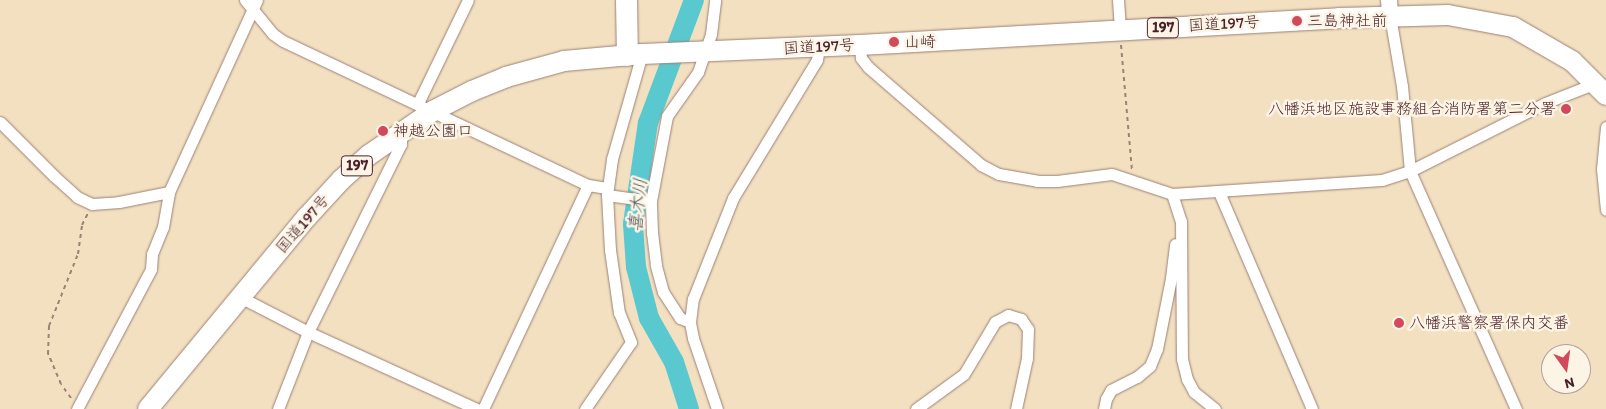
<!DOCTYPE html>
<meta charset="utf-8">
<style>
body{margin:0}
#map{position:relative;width:1606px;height:409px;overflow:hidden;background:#f2e0c1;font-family:Itim,"Klee One",sans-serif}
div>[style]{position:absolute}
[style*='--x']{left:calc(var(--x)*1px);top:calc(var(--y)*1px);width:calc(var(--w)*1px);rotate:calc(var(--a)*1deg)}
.river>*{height:20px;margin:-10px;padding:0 10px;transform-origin:10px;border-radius:10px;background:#5ac8cf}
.path>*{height:2px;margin-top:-1px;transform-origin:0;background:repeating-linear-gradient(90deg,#9e8076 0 4px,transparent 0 8px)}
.roads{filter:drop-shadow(0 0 1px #9e8076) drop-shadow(0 0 1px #9e8076)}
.minor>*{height:11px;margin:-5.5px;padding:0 5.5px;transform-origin:5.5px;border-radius:5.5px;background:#fff}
.secondary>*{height:16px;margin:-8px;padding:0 8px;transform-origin:8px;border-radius:8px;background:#fff}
.trunk>*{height:20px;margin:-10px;padding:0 10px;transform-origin:10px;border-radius:10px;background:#fff}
.motorway>*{height:21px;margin:-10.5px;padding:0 10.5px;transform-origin:10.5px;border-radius:10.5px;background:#fff}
.dots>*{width:14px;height:14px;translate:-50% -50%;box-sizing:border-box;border:2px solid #fcf5e5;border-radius:50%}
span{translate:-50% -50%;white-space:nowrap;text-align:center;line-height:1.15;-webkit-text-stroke:5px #fcf5e5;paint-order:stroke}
.shield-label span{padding:1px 4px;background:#fcf5e5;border:1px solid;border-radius:4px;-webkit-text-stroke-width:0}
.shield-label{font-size:15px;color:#4a1f2b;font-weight:700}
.poi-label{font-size:16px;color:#4a1f2b}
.left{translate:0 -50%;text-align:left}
.right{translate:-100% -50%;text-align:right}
.street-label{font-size:16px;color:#4a1f2b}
.water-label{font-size:18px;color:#4f525c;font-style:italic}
.north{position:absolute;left:1541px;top:344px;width:50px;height:50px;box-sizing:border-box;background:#fcf5e5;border:1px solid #b59f9b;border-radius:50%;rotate:166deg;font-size:14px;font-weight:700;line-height:20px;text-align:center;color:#4a1f2b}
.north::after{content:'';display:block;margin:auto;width:18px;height:22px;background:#d1495b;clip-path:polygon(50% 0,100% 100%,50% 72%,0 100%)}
</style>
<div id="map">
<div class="river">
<div style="--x:689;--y:409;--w:49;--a:-107.7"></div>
<div style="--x:674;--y:362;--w:51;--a:-119.6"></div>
<div style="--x:649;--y:318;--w:53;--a:-104.3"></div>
<div style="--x:636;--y:267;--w:43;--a:-94"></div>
<div style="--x:633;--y:224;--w:102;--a:-81.6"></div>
<div style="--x:648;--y:123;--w:131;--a:-69.5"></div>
</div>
<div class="path">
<div style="--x:1121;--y:45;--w:125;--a:85"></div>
<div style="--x:71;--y:398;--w:17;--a:-126"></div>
<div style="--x:61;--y:384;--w:33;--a:-113"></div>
<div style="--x:48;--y:354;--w:28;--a:-88"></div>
<div style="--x:49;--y:326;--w:78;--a:-68.1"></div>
<div style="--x:78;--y:254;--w:29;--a:-82"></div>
<div style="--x:82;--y:225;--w:13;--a:-63"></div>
</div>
<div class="roads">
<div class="minor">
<div style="--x:245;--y:0;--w:44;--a:50.5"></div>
<div style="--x:273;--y:34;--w:12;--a:35"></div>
<div style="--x:283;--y:41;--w:337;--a:25.3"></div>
<div style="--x:588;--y:185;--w:19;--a:9"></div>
<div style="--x:1118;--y:0;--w:30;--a:86"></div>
<div style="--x:1390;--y:16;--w:71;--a:80.3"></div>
<div style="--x:1402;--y:86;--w:85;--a:84.6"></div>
<div style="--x:1410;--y:171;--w:261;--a:66"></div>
<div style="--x:860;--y:45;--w:13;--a:86"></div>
<div style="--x:861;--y:58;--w:11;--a:52"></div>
<div style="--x:868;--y:67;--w:150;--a:40.9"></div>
<div style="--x:981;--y:165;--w:20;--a:27"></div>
<div style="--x:999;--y:174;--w:39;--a:10"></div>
<div style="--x:1037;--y:181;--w:20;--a:0"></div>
<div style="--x:1057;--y:181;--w:55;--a:-7.3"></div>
<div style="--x:1112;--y:174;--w:63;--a:18.4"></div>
<div style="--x:1172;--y:194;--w:210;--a:-3.8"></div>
<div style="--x:1382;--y:180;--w:29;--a:-18"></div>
<div style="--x:1410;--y:171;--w:151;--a:-26.7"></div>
<div style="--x:1545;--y:103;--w:55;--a:-21.4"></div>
<div style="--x:418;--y:103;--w:114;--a:-64.1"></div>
<div style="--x:0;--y:122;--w:76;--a:45"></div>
<div style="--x:54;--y:176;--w:31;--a:42"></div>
<div style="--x:77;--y:197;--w:17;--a:25"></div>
<div style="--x:92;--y:204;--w:27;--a:-4"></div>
<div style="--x:119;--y:202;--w:51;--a:-11.3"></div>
<div style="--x:1606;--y:127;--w:42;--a:95.4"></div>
<div style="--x:1602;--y:169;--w:41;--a:84.4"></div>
<div style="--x:1219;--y:192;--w:236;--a:66.8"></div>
<div style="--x:1172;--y:194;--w:28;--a:72"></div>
<div style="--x:1181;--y:221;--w:138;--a:89.6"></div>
<div style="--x:1182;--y:359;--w:21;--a:76"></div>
<div style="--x:1187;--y:379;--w:15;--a:62"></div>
<div style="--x:1194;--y:392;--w:27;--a:39"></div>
<div style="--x:607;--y:195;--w:44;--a:7.8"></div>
<div style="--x:240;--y:297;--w:76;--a:27.2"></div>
<div style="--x:308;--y:332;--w:186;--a:24.5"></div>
<div style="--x:690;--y:322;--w:11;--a:-158"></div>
<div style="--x:680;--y:318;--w:31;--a:-123"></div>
<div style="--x:663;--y:292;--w:28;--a:-105"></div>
<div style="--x:656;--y:265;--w:32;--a:-97"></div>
<div style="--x:652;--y:233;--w:32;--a:-92"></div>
<div style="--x:651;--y:201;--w:86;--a:-79.3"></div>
<div style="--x:667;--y:116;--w:54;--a:-54.8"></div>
<div style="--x:698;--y:72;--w:40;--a:-71.1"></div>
<div style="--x:711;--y:34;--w:34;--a:-83"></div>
<div style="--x:77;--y:409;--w:158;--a:-62.1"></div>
<div style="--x:151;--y:269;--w:15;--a:-86"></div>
<div style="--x:152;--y:254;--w:29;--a:-68"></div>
<div style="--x:163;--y:227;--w:36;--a:-80"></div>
<div style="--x:169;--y:192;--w:211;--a:-65.4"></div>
<div style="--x:278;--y:409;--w:83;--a:-68.7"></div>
<div style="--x:308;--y:332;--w:210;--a:-63.7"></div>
<div style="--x:401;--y:144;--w:13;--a:-90"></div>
<div style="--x:483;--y:409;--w:247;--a:-64.9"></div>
<div style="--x:585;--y:409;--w:81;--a:-55.5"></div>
<div style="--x:631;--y:342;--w:31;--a:-112"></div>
<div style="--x:619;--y:313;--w:64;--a:-98.1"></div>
<div style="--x:610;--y:250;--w:55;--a:-93.1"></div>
<div style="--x:607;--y:195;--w:36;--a:-82"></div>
<div style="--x:612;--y:159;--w:109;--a:-74.1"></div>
<div style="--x:717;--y:409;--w:75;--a:-108.7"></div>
<div style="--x:693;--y:338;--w:16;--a:-101"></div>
<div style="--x:690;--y:322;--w:23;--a:-83"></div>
<div style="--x:693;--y:299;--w:109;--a:-68.4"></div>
<div style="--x:733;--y:198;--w:162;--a:-58.7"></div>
<div style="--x:817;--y:60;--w:13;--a:-81"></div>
<div style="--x:916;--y:409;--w:59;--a:-36.1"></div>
<div style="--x:964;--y:374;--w:61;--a:-59.2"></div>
<div style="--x:995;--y:322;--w:15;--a:-28"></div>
<div style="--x:1008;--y:315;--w:14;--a:17"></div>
<div style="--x:1021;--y:319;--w:12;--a:55"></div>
<div style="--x:1028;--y:329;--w:29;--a:92"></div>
<div style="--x:1027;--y:358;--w:52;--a:102.2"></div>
<div style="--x:1104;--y:409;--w:10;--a:-79"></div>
<div style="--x:1106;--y:399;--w:10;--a:-61"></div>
<div style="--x:1111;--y:390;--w:29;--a:-27"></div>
<div style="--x:1137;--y:377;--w:17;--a:-40"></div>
<div style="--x:1150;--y:366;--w:18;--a:-68"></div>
<div style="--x:1157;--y:349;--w:72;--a:-78.8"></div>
<div style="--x:1171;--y:278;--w:34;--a:-83"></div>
</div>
<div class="secondary">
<div style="--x:1389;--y:0;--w:16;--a:86"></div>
</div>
<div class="trunk">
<div style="--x:148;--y:409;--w:249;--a:-50.4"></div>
<div style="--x:307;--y:217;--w:50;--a:-47.4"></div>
<div style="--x:341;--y:180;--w:38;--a:-42"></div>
<div style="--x:369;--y:155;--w:78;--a:-34.5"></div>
<div style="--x:433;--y:111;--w:44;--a:-27.1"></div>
<div style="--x:472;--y:91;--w:37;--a:-22"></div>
<div style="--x:506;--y:77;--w:60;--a:-15.4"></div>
<div style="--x:564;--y:61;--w:78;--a:-5.1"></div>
<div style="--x:642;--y:54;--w:218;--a:-2.4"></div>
<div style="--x:860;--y:45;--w:480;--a:-3.2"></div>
<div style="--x:1339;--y:18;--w:109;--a:-1.6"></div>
<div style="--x:1448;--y:15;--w:66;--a:10.5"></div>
<div style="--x:1513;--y:27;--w:68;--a:30"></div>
<div style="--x:1572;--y:61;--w:48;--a:45"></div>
</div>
<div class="motorway">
<div style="--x:626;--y:0;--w:55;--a:89"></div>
</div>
</div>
<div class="dots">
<div style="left:1297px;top:21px;background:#d1495b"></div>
<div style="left:894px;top:42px;background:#d1495b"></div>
<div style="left:1566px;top:109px;background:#d1495b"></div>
<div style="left:383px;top:131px;background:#d1495b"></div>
<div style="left:1399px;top:323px;background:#d1495b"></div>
</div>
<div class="shield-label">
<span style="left:1163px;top:28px">197</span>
<span style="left:357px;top:166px">197</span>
</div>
<div class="poi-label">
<span class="left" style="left:1307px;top:21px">三島神社前</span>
<span class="left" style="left:904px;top:42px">山崎</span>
<span class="right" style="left:1556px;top:109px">八幡浜地区施設事務組合消防署第二分署</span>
<span class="left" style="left:393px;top:131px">神越公園口</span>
<span class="left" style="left:1409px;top:323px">八幡浜警察署保内交番</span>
</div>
<div class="street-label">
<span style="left:1224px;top:24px;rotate:-3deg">国道197号</span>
<span style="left:819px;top:47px;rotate:-3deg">国道197号</span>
<span style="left:303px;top:224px;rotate:-49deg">国道197号</span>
</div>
<div class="water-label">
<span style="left:638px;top:205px;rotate:-84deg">喜木川</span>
</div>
<div class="north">N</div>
</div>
